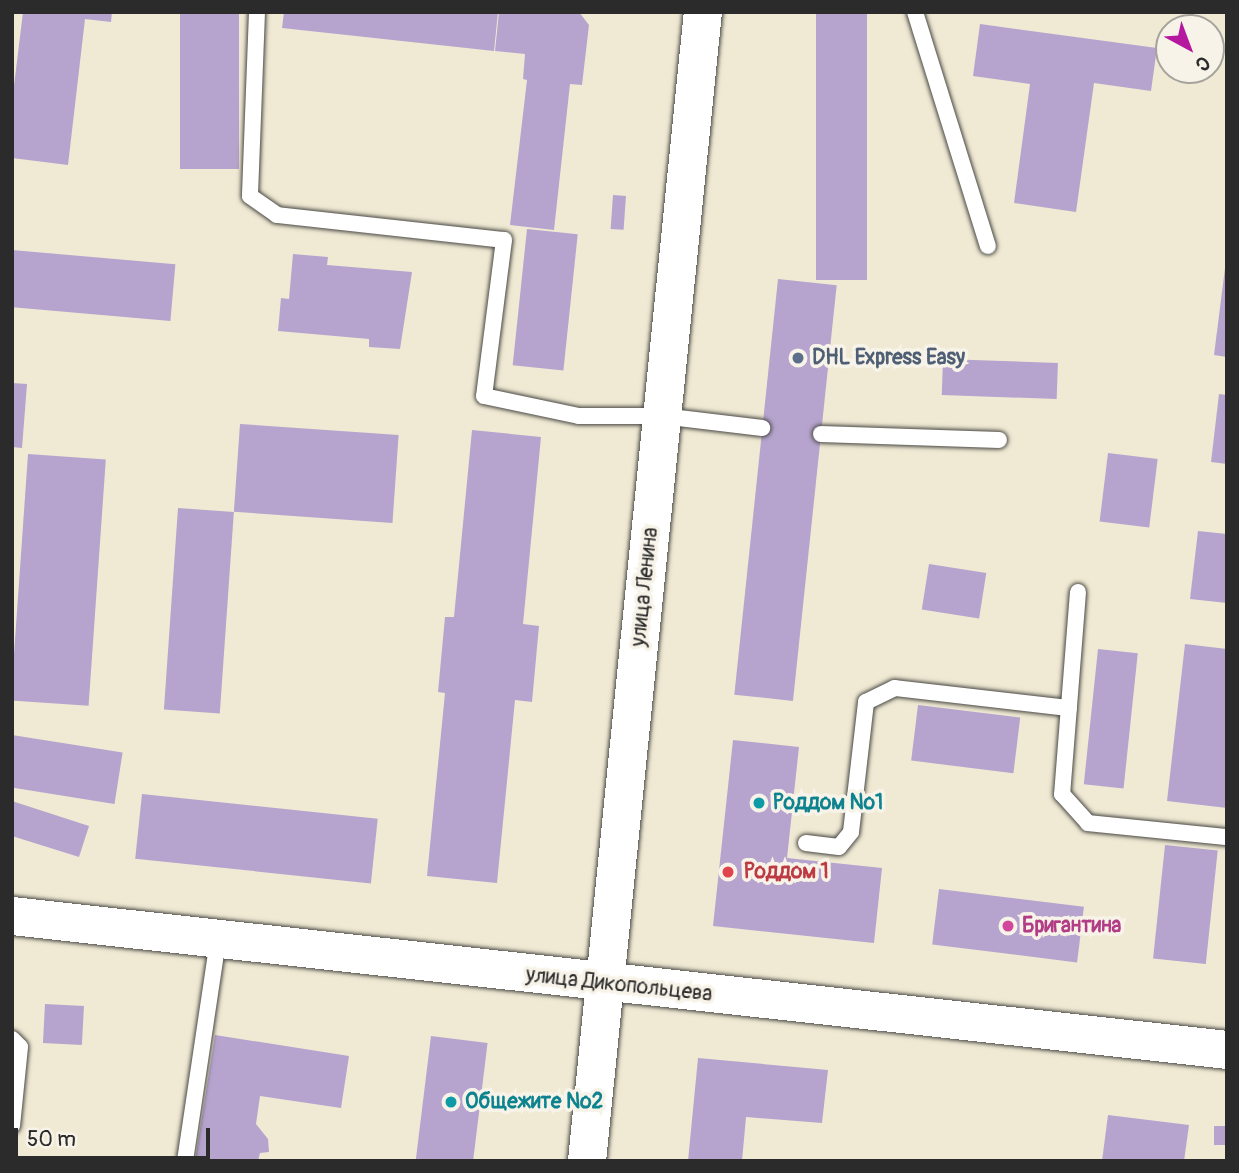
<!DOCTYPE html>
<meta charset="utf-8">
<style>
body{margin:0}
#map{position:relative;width:1239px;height:1173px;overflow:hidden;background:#f0ead4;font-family:Pangolin,sans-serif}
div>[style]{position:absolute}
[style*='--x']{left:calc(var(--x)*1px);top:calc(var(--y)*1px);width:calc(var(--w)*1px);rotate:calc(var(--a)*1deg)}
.building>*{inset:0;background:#b6a4ce;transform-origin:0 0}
.roads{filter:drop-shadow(0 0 2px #494844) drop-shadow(0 0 2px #494844)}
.lane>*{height:16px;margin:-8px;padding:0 8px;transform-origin:8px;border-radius:8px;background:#fff}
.secondary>*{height:38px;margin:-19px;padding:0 19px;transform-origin:19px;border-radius:19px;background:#fff}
.dots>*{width:19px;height:19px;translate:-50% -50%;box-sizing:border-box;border:4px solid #f7f3e8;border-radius:50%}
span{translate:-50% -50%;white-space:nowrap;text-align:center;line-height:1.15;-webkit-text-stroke:7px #f7f3e8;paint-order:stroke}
.service-label{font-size:21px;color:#4e5e75;font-weight:700}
.left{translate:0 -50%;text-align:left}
.street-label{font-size:21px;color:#2b2b2b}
.culture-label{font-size:21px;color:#0d838f;font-weight:700}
.health-label{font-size:21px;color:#be3a42;font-weight:700}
.hotel-label{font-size:21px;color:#b23c85;font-weight:700}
.frame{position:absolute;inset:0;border:14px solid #2b2b2b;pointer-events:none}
.north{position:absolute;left:1155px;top:14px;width:70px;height:70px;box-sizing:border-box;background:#f7f3e8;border:2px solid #a5a39c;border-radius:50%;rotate:139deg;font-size:19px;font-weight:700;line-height:28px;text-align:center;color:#2b2b2b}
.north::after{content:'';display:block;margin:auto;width:24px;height:32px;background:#b5179e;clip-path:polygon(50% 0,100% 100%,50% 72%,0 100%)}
.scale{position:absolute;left:14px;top:1128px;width:196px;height:32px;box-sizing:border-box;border:4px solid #2b2b2b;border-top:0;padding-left:9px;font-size:21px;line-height:24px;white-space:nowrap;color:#2b2b2b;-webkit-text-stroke:5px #f7f3e8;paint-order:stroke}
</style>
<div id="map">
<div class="building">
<div style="clip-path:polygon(23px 12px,112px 12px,111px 22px,85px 19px,68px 165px,12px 158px,12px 102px)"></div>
<div style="left:180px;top:12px;width:59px;height:157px"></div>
<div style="clip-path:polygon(284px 12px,498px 12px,494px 51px,282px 28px)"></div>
<div style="clip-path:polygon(499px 12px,579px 12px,589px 25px,582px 85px,570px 84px,554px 230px,510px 225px,527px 80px,523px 79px,525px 54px,495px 51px)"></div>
<div style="left:816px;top:12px;width:51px;height:268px"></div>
<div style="clip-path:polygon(980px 24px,1157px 48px,1151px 91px,1094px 83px,1076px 212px,1014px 203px,1030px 84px,973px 76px)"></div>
<div style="left:613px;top:195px;width:13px;height:34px;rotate:4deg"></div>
<div style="left:527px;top:229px;width:51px;height:137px;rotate:6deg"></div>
<div style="left:12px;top:250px;width:164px;height:57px;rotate:5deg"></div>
<div style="clip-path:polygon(293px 254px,328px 257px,327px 265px,412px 272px,400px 349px,369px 347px,369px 339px,278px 331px,281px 298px,289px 299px)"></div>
<div style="clip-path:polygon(1225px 268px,1227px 268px,1227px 357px,1214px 355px)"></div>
<div style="left:778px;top:279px;width:59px;height:418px;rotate:6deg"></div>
<div style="left:943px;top:359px;width:115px;height:36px;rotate:2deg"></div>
<div style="clip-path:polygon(12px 383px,27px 384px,22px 448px,12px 447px)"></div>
<div style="clip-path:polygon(1219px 394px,1227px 395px,1227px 464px,1211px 462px)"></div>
<div style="left:240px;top:424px;width:159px;height:88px;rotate:4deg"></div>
<div style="clip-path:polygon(472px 430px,541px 437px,523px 624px,539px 626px,532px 702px,515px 700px,497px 883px,427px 876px,445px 693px,438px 692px,445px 617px,454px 617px)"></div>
<div style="left:1108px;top:453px;width:50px;height:69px;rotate:7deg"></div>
<div style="left:28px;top:454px;width:78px;height:247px;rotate:4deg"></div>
<div style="left:178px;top:508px;width:56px;height:202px;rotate:4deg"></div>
<div style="clip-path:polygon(1198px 531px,1227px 534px,1227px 603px,1190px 599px)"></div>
<div style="left:929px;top:564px;width:58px;height:46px;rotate:9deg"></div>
<div style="clip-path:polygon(1185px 644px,1227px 649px,1227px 808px,1167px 801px)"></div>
<div style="left:1098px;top:649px;width:40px;height:136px;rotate:6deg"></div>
<div style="left:918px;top:705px;width:103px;height:56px;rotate:7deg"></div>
<div style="left:12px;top:735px;width:112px;height:52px;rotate:9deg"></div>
<div style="clip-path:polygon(733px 740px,799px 747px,787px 858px,882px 868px,874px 943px,713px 926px)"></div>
<div style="left:142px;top:794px;width:237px;height:65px;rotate:6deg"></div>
<div style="clip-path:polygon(12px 801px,89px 826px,79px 857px,12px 836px)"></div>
<div style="left:1165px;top:845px;width:53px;height:114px;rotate:6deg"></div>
<div style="left:939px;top:889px;width:146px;height:56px;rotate:7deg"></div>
<div style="left:45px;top:1004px;width:39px;height:39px;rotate:3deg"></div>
<div style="clip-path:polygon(215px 1035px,349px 1056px,341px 1108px,260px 1096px,256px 1124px,268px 1139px,269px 1152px,260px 1153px,258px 1161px,195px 1161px)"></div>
<div style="left:431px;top:1036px;width:57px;height:126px;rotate:7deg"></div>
<div style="clip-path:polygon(698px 1058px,828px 1070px,822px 1123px,746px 1117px,742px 1161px,688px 1161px)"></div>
<div style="clip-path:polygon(1108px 1115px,1189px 1125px,1184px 1161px,1102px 1161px)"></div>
<div style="left:1214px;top:1126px;width:13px;height:19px"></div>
</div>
<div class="roads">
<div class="lane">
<div style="--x:257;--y:12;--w:184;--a:92.2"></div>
<div style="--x:250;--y:196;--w:33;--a:35"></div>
<div style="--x:277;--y:215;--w:228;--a:6.3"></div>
<div style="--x:504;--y:240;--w:157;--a:97.3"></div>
<div style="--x:484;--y:396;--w:97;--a:11.9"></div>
<div style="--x:579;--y:416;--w:83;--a:0"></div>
<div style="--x:662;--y:416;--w:101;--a:6.8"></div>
<div style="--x:915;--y:12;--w:245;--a:72.7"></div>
<div style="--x:821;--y:434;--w:178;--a:1.9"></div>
<div style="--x:1078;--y:592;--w:203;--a:94.5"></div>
<div style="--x:1062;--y:794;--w:39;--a:48"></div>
<div style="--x:1088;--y:823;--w:140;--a:5.8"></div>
<div style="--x:806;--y:843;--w:33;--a:7"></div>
<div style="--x:839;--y:847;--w:19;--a:-51"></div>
<div style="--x:851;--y:832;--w:131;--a:-83.4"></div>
<div style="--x:866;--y:702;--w:32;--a:-26"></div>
<div style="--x:895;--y:688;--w:175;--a:6.6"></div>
<div style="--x:12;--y:1039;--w:11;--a:45"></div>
<div style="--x:20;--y:1047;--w:79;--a:95.8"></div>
<div style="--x:185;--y:1161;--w:222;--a:-81.5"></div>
</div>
<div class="secondary">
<div style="--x:12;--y:916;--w:1222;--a:6.29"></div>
<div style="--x:587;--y:1161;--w:1155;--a:-84.24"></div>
</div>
</div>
<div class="dots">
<div style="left:798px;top:358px;background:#5c6f8a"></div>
<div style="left:759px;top:803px;background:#0f9aa8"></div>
<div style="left:728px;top:872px;background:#e0444e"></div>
<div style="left:1008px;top:926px;background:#d1479c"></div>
<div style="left:451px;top:1102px;background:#0f9aa8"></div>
</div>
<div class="service-label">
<span class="left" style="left:812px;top:358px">DHL Express Easy</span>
</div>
<div class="street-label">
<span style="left:645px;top:587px;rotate:-84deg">улица Ленина</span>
<span style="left:619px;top:985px;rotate:6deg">улица Дикопольцева</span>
</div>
<div class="culture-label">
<span class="left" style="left:773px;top:803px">Роддом №1</span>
<span class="left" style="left:465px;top:1102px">Общежите №2</span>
</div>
<div class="health-label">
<span class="left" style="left:744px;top:872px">Роддом 1</span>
</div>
<div class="hotel-label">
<span class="left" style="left:1022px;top:926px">Бригантина</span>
</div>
<div class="frame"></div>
<div class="north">С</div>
<div class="scale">50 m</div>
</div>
